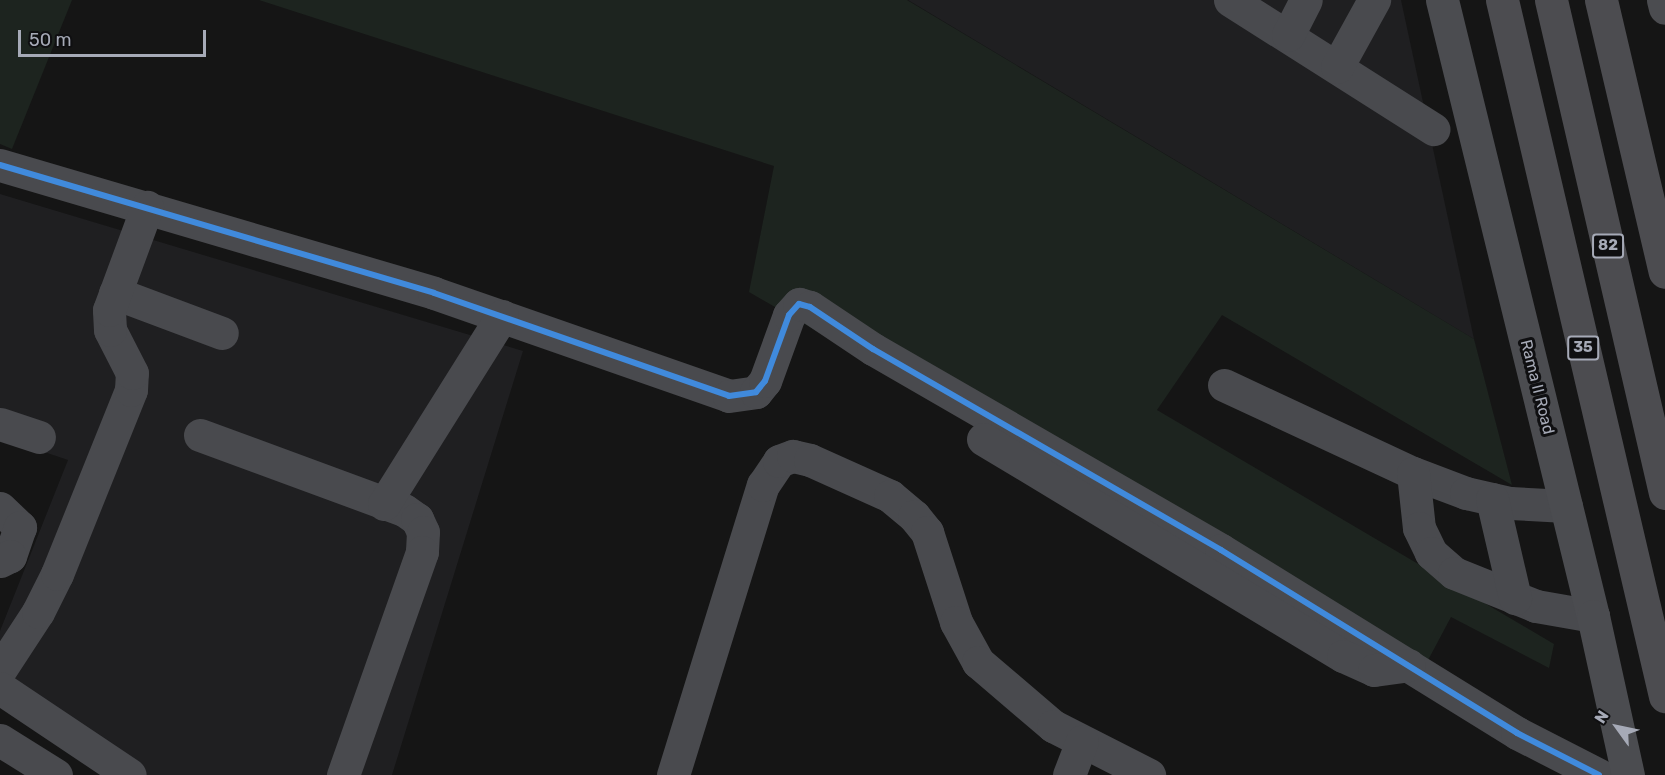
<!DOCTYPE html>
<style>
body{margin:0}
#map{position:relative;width:1665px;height:775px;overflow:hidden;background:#151515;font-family:Rubik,sans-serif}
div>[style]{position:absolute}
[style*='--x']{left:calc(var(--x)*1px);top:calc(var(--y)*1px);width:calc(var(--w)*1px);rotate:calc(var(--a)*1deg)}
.built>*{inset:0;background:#1f1f21}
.green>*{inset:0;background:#1d241f}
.minor>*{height:33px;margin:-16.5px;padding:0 16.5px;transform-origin:16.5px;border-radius:16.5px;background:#494a4e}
.major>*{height:33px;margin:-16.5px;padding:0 16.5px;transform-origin:16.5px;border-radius:16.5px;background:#4b4c50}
.highway>*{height:33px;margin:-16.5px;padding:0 16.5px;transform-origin:16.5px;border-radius:16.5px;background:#4c4c50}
.cycleway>*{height:6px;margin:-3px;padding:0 3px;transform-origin:3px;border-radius:3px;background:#408adc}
span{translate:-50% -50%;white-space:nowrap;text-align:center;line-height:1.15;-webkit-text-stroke:6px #0f0f11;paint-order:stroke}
.shield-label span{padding:2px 4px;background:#0f0f11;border:2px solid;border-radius:4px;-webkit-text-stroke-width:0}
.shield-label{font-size:15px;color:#a6aab7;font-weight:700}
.street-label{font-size:16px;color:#a6aab7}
.north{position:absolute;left:1587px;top:697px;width:60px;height:60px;-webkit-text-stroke:4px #0f0f11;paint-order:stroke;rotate:303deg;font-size:16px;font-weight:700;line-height:24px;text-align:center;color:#a6aab7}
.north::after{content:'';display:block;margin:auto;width:21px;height:27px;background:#a6aab7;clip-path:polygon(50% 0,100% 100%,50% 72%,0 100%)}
.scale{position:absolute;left:18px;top:30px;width:188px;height:27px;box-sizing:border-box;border:3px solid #a6aab7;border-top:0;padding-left:8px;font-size:18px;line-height:21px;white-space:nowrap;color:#a6aab7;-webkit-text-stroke:4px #0f0f11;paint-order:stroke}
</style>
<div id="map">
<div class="built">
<div style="clip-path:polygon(908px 0,1401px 0,1474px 339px)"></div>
<div style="clip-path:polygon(0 194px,523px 351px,392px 775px,111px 775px,0 705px,0 631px,68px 460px,0 437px)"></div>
</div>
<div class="green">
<div style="clip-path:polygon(0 0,72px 0,12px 149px,0 144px)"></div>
<div style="clip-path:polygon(259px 0,907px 0,1474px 339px,1512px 485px,1222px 315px,1157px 410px,1554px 644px,1549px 668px,1451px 617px,1418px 679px,749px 292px,774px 166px)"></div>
</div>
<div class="minor">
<div style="--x:1230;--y:0;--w:241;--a:32.4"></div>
<div style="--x:1288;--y:35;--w:39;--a:-63"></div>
<div style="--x:1337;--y:67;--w:77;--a:-61.1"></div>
<div style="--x:0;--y:165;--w:452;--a:16.4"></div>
<div style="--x:434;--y:293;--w:312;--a:19.2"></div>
<div style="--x:729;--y:396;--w:27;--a:-8"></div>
<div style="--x:756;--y:392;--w:14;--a:-51"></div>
<div style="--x:765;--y:381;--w:70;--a:-70"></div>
<div style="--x:789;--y:315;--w:15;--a:-48"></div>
<div style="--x:799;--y:304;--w:11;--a:15"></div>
<div style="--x:810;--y:307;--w:76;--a:33.7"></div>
<div style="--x:873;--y:349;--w:402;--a:30"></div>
<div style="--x:1221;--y:550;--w:348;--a:31.7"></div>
<div style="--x:1517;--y:733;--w:92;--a:27.1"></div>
<div style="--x:115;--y:293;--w:114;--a:20.5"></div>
<div style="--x:1224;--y:385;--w:208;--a:25"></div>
<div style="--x:1413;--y:473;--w:57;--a:20.7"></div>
<div style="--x:1466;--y:493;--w:45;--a:12.8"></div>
<div style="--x:1510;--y:503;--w:56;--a:3.1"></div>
<div style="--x:0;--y:424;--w:41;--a:18.4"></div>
<div style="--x:200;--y:435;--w:217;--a:20.2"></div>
<div style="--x:404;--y:510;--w:16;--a:35"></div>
<div style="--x:417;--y:519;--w:14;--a:65"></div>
<div style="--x:423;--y:532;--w:20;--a:93"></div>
<div style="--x:422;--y:552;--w:237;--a:109.5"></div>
<div style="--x:983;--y:439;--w:420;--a:31.1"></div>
<div style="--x:1343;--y:656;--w:34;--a:24"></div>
<div style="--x:1374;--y:670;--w:35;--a:-8"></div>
<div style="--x:1413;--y:473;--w:55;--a:83.8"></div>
<div style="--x:1419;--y:528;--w:28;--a:64"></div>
<div style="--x:1431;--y:553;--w:30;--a:41"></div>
<div style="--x:1454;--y:573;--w:88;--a:21.9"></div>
<div style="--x:1536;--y:606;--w:58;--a:10"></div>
<div style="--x:1492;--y:499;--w:102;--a:76.9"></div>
<div style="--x:384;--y:504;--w:222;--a:-57.9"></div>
<div style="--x:0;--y:508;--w:28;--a:44"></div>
<div style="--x:20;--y:527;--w:31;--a:109"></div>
<div style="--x:10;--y:556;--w:11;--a:153"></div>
<div style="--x:0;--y:670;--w:69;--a:-56.8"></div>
<div style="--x:38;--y:612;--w:42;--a:-63.4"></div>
<div style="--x:57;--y:574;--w:198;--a:-68.1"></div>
<div style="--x:131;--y:390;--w:17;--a:-87"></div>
<div style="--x:132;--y:373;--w:48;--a:-117.1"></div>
<div style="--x:110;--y:330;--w:20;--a:-93"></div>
<div style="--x:109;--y:310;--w:110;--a:-69.7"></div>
<div style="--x:0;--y:688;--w:156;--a:33.8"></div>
<div style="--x:0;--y:740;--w:66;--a:32"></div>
<div style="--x:673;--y:775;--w:304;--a:-72.8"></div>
<div style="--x:763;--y:485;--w:29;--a:-56"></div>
<div style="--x:779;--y:461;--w:15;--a:-20"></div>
<div style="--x:793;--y:456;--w:17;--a:13"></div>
<div style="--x:810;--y:460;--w:88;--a:24.2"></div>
<div style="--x:890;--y:496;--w:31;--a:40"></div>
<div style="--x:914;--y:516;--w:21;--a:51"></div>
<div style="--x:927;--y:532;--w:95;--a:72.1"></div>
<div style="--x:956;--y:622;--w:46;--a:61.2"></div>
<div style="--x:978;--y:662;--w:99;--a:40.5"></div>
<div style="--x:1053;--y:726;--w:108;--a:27"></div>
<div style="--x:1069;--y:775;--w:36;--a:-69"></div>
</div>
<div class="major">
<div style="--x:1442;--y:0;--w:634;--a:76.23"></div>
<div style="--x:1593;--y:616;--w:163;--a:77.6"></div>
<div style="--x:1663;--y:0;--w:8;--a:76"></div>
</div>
<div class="highway">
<div style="--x:1502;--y:0;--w:715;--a:76.82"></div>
<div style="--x:1551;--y:0;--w:506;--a:76.98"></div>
<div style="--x:1601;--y:0;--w:279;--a:76.8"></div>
</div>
<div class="cycleway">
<div style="--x:0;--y:165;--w:452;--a:16.4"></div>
<div style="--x:434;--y:293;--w:312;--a:19.2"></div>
<div style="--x:729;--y:396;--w:27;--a:-8"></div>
<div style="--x:756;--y:392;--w:14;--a:-51"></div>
<div style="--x:765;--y:381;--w:70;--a:-70"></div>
<div style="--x:789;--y:315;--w:15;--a:-48"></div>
<div style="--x:799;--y:304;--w:11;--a:15"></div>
<div style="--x:810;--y:307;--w:76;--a:33.7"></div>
<div style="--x:873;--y:349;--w:402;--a:30"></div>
<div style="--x:1221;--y:550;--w:348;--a:31.7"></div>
<div style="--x:1517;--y:733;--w:92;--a:27.1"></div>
</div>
<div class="shield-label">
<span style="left:1608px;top:246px">82</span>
<span style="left:1583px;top:348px">35</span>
</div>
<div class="street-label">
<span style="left:1537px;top:387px;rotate:76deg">Rama II Road</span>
</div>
<div class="north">N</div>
<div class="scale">50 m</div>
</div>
